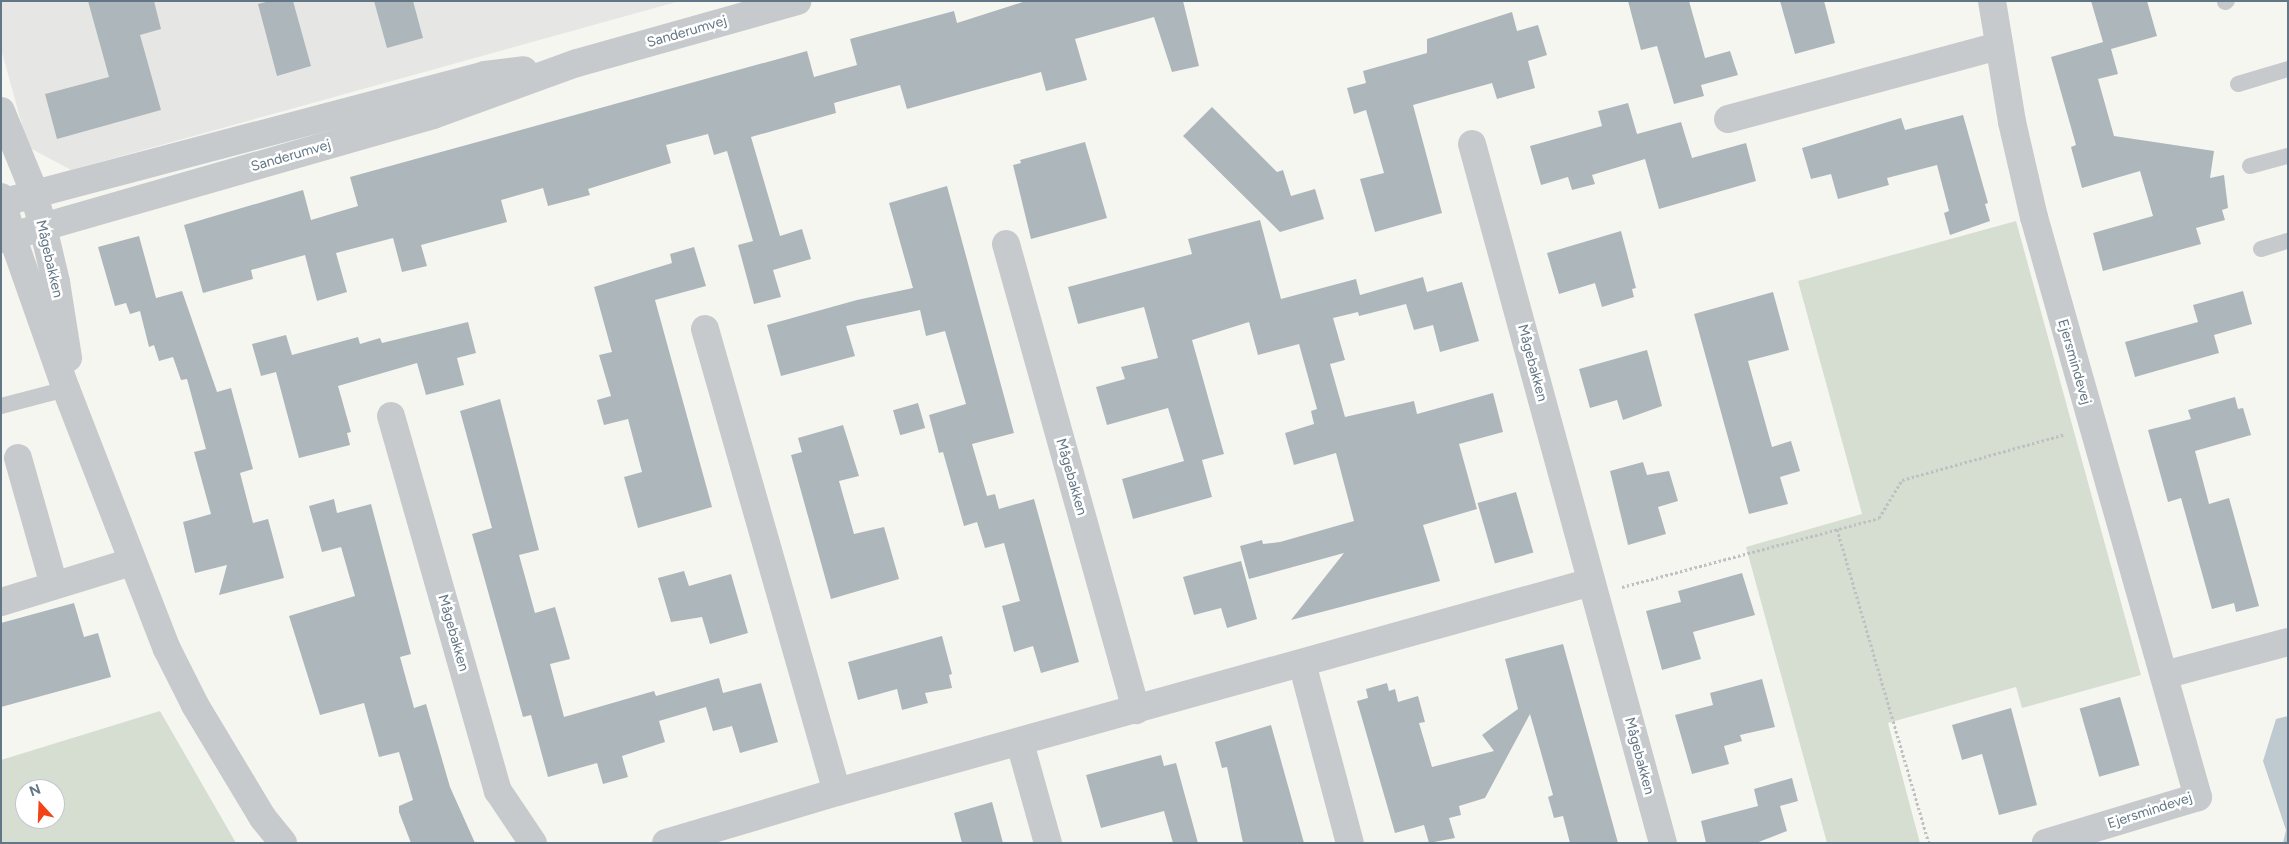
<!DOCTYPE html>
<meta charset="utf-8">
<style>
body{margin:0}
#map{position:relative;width:2289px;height:844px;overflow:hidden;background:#f6f6f1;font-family:Figtree,sans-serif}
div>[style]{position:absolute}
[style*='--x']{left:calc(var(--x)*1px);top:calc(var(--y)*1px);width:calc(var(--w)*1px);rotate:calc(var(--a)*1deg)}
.built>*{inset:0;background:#e6e7e5}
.green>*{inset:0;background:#d6ded2}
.water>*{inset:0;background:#becacf}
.building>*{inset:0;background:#adb6ba;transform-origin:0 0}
.path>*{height:3px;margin-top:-1.5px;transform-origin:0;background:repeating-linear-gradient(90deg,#bec0c2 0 2.5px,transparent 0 5px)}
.service>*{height:16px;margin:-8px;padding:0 8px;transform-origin:8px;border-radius:8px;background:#c7cacd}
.minor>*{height:28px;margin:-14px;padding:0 14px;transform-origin:14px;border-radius:14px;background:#c7cacd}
.tertiary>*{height:28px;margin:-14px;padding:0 14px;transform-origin:14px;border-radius:14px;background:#c7cacd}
span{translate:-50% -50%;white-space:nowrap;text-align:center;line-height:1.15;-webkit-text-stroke:5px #fff;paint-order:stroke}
.street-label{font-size:14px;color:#627685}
.frame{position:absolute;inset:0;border:2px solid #627685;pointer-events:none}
.north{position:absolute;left:15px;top:779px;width:50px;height:50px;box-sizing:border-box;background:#fff;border:1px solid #c0c8ce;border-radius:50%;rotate:340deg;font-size:14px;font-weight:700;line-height:20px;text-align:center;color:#627685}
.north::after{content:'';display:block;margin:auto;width:18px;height:22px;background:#f14316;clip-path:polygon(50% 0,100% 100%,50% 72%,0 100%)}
</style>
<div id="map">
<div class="built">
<div style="clip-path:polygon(1px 1px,680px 1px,71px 170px,28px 147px,1px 49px)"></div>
</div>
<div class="green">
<div style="clip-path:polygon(2016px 221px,2141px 675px,2022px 708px,2016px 687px,1888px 723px,1920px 843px,1827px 843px,1746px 547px,1862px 514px,1798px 281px)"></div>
<div style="clip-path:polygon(evenodd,160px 711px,236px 843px,1px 843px,1px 760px,160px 711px,25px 789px,55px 789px,55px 819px,25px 819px,25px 789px)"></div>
</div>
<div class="water">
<div style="clip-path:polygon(2288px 716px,2288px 843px,2283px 843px,2286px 830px,2263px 761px,2276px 719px)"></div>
</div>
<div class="building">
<div style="clip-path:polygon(88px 1px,154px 1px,161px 29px,140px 35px,161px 110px,57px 139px,45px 94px,109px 77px)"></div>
<div style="clip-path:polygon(270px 1px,293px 1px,311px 66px,277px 76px,258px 4px)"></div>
<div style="clip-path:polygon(374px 1px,413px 1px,423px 38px,387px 48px)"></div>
<div style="clip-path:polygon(1026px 1px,1183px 1px,1199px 66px,1172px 72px,1154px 17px,1075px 39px,1087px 80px,1046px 91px,1041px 72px,907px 109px,900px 85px,834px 103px,836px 113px,751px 137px,780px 236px,802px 229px,811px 259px,773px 270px,781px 297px,754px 304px,738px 245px,753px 241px,727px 151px,714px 155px,708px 134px,666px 145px,671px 163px,588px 189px,590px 195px,548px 206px,543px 188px,501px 200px,507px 222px,421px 245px,427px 266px,402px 272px,393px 238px,336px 253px,347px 292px,317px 301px,305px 255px,251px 270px,253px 279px,203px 293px,184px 225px,303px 190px,311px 220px,358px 206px,350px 177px,807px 51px,814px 77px,857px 65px,850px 39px,954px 11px,957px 23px)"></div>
<div style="clip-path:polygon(1628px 1px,1689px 1px,1705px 58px,1730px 51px,1738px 75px,1701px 85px,1704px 96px,1674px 104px,1657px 46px,1641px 50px)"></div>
<div style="clip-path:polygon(1780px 1px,1824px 1px,1835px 43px,1795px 54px)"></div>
<div style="clip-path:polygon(2091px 1px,2147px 1px,2157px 36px,2111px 49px,2118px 74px,2098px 79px,2114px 136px,2214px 151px,2210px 178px,2224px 175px,2228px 208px,2222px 210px,2225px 220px,2196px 228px,2201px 244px,2103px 271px,2093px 233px,2153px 216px,2140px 171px,2082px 188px,2071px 147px,2076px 145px,2051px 57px,2103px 42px)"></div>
<div style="clip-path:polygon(1512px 12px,1517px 31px,1538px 25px,1547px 55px,1528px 61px,1535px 88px,1497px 99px,1492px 83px,1413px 105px,1442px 213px,1375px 232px,1360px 179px,1384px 173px,1366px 110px,1354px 114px,1347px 88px,1366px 83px,1363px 71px,1427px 53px,1427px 39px)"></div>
<div style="clip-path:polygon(1628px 103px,1637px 134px,1681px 122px,1692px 158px,1746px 143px,1756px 181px,1659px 209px,1645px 159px,1592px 175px,1595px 184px,1572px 190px,1568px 177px,1541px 185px,1530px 146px,1602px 126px,1598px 111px)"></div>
<div style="clip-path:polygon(1212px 107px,1277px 172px,1283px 170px,1291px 196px,1315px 189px,1324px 219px,1280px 232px,1183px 136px)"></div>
<div style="clip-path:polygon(1963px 115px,1988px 203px,1985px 204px,1990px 221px,1950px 235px,1944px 213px,1949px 211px,1937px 165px,1887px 178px,1889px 185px,1838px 199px,1831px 174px,1811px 179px,1802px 148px,1901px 118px,1905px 130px)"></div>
<div style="clip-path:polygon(1085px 142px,1107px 218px,1031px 239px,1013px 165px,1021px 163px,1020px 160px)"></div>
<div style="clip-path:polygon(947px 186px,1014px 433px,972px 444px,987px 496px,995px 494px,999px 509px,1034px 499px,1079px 662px,1041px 673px,1033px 646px,1014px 652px,1002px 606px,1020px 601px,1004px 543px,985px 548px,977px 522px,964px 526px,943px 452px,939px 453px,929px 415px,966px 404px,945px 331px,926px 336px,920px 310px,846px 326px,855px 356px,781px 376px,767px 325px,857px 300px,913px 288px,889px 203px)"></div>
<div style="clip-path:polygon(1260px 220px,1281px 299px,1356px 279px,1360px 295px,1423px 277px,1427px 292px,1462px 282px,1479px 341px,1440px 352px,1433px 325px,1414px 330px,1406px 304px,1359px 316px,1358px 312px,1333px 318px,1345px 360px,1330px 364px,1345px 417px,1414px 401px,1417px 414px,1493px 393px,1503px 432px,1459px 444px,1477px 509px,1423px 525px,1440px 581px,1291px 620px,1344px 553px,1249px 579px,1240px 546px,1262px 540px,1263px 544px,1280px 542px,1354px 521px,1336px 453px,1294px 465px,1285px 433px,1314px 424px,1311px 411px,1317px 409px,1299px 344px,1258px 355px,1249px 322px,1192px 340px,1224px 454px,1202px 460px,1212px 497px,1133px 519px,1122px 479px,1184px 461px,1168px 408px,1107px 425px,1096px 387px,1125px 379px,1121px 367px,1158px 358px,1144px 307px,1078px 324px,1068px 287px,1192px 254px,1188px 239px)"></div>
<div style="clip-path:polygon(1621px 231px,1636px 288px,1632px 289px,1634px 297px,1602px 307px,1595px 283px,1559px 294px,1547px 253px)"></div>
<div style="clip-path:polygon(139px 236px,156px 298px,182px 291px,217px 392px,231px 388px,253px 469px,240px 473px,253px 523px,268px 519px,284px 578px,219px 595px,227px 565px,195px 573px,183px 522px,211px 514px,194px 452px,206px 449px,187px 379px,181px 380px,173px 357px,159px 361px,154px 345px,149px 347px,140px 311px,130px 314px,126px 303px,115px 306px,98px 247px)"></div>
<div style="clip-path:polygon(694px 247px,706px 286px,655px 300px,712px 507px,638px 528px,624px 477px,642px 472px,628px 419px,604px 425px,597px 400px,611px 396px,599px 355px,612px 352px,594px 287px,672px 263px,670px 254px)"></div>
<div style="clip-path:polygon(2243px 291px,2252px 324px,2214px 335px,2219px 353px,2135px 377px,2125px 342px,2198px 322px,2193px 305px)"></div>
<div style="clip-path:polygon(1773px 292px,1789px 350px,1748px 361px,1772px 447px,1791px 441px,1800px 471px,1780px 477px,1788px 504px,1749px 514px,1694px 314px)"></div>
<div style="clip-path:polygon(468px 322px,476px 353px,457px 358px,464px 385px,426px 395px,417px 363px,338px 386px,351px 432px,347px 433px,350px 445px,299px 458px,276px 372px,261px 376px,252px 344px,286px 335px,292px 355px,358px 337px,360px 344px,380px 338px,382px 343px)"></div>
<div style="clip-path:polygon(1647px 350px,1662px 406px,1623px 420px,1617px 400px,1590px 408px,1579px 369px)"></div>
<div style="clip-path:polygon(2235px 397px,2238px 409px,2243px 408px,2251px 435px,2195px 451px,2209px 504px,2229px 498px,2259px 606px,2236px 612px,2234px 603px,2212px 609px,2181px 498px,2168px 502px,2148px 430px,2191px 419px,2188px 410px)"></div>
<div style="clip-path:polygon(500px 399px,539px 550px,519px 555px,535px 613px,555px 607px,570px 659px,550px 664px,564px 717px,654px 691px,656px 696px,719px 678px,723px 693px,761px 683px,778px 742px,740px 753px,732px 726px,713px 731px,706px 707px,659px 721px,665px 742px,622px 756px,628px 777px,603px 784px,597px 763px,548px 777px,531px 715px,523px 717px,472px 534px,492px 528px,460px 411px)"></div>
<div style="left:918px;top:403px;width:26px;height:26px;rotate:74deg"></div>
<div style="clip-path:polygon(843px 425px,859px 476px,839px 481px,854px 534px,884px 527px,899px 579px,831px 599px,791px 455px,802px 452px,798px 438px)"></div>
<div style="clip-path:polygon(1643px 462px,1647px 475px,1669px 471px,1678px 501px,1658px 507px,1666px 534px,1628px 545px,1610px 471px)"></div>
<div style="left:1516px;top:492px;width:63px;height:40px;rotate:74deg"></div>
<div style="clip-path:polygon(334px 499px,337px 513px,371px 504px,411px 654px,400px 657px,414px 708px,426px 704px,450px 787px,475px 843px,411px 843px,399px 812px,399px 806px,413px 800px,399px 752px,379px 757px,364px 703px,320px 715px,289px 616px,355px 596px,341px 547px,322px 552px,309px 506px)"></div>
<div style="clip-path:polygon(1241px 561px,1257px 619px,1227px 628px,1221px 608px,1194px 615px,1183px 577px)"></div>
<div style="clip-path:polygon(684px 571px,689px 586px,731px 574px,748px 633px,710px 644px,702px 617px,671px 622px,658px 578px)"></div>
<div style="clip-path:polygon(1742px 573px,1755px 615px,1693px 632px,1701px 659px,1662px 670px,1646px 611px,1681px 602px,1678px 591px)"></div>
<div style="clip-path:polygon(74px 603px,84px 637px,98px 633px,111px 677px,1px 707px,1px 623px)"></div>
<div style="clip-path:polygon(942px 636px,952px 674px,949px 675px,952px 688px,925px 693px,928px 703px,902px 710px,897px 689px,858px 700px,848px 662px)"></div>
<div style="clip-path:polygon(1563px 644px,1618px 843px,1570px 843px,1563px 816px,1554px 818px,1548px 797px,1553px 795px,1530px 714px,1485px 798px,1459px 806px,1461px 815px,1449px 818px,1455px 838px,1429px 843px,1424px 825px,1395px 833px,1357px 701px,1368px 698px,1366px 689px,1387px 683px,1389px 691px,1395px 689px,1398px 702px,1418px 696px,1425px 722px,1419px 723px,1432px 767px,1494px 751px,1482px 735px,1518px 709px,1505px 659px)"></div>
<div style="clip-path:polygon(1762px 679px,1775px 727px,1740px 735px,1742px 741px,1724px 746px,1729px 764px,1692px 774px,1675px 715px,1713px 705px,1710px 693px)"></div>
<div style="left:2120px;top:697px;width:71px;height:42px;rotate:74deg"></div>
<div style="clip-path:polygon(2011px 708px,2037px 805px,1999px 815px,1982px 754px,1962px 760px,1952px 725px)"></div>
<div style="clip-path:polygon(1271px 725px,1304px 843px,1243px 843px,1227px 767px,1222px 768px,1215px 742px)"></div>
<div style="clip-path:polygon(1161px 755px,1164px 766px,1176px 763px,1198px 843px,1173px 843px,1164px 811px,1101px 828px,1086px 775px)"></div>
<div style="clip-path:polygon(1792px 778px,1798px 801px,1780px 806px,1787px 831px,1756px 843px,1706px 843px,1701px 821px,1758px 806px,1754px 789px)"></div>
<div style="clip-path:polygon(992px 802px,1003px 843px,962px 843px,954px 813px)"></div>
</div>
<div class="path">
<div style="--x:1837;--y:529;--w:327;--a:73.7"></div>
<div style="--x:1622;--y:587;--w:266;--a:-15"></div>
<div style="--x:1879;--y:518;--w:44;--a:-58.8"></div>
<div style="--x:1902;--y:480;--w:170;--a:-15.7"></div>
</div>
<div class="service">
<div style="--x:2225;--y:2;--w:2;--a:-27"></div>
<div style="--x:2238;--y:84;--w:52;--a:-16.7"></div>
<div style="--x:2250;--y:166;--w:39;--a:-15"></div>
<div style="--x:2261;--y:249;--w:28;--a:-17"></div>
<div style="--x:1;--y:406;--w:67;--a:-14.7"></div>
</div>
<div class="minor">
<div style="--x:1992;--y:1;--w:123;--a:80.6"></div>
<div style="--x:2012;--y:122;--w:98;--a:77"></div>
<div style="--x:2034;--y:217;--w:603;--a:74.21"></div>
<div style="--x:2198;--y:797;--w:159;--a:163.2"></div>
<div style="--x:1728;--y:119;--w:281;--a:-15.1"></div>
<div style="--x:1472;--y:144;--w:725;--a:74.72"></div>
<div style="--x:1006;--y:244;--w:484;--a:74.4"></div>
<div style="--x:705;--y:329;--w:481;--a:74.1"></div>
<div style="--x:391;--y:416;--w:390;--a:74.1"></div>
<div style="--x:498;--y:791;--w:63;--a:56.1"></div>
<div style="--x:18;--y:458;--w:132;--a:74.2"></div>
<div style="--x:1;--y:602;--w:136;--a:-17.1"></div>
<div style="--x:1302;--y:663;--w:186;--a:75.1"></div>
<div style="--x:2164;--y:675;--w:128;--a:-14.9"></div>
<div style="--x:1020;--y:743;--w:104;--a:74.4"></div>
<div style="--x:666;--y:843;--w:178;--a:-16.6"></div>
<div style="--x:837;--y:792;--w:783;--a:-15.56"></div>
</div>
<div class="tertiary">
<div style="--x:1;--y:111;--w:79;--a:67.7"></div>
<div style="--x:31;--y:184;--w:45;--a:74.4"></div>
<div style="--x:43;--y:227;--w:57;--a:76.7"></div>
<div style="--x:56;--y:282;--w:77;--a:81"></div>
<div style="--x:1;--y:197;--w:41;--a:74.2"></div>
<div style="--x:12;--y:236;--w:162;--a:70.6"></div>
<div style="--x:66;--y:389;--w:279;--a:68.8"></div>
<div style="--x:167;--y:649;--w:63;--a:63.4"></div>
<div style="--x:195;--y:705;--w:132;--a:59"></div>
<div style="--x:263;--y:818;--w:32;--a:51"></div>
<div style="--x:1;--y:203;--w:501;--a:-14.81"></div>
<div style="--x:485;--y:75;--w:39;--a:-7"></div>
<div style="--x:1;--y:239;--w:449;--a:-16"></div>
<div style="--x:433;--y:115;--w:153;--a:-19.9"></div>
<div style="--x:577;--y:63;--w:229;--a:-15.7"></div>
</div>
<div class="street-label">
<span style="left:687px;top:32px;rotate:-16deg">Sanderumvej</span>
<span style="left:291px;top:156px;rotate:-16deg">Sanderumvej</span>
<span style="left:49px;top:259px;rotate:77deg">Mågebakken</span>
<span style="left:2074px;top:362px;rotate:74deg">Ejersmindevej</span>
<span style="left:1532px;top:363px;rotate:75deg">Mågebakken</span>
<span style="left:1071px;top:477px;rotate:74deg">Mågebakken</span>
<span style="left:453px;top:633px;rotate:74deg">Mågebakken</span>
<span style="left:1639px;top:756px;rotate:75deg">Mågebakken</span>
<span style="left:2150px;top:811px;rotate:-18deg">Ejersmindevej</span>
</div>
<div class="frame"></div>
<div class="north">N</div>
</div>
